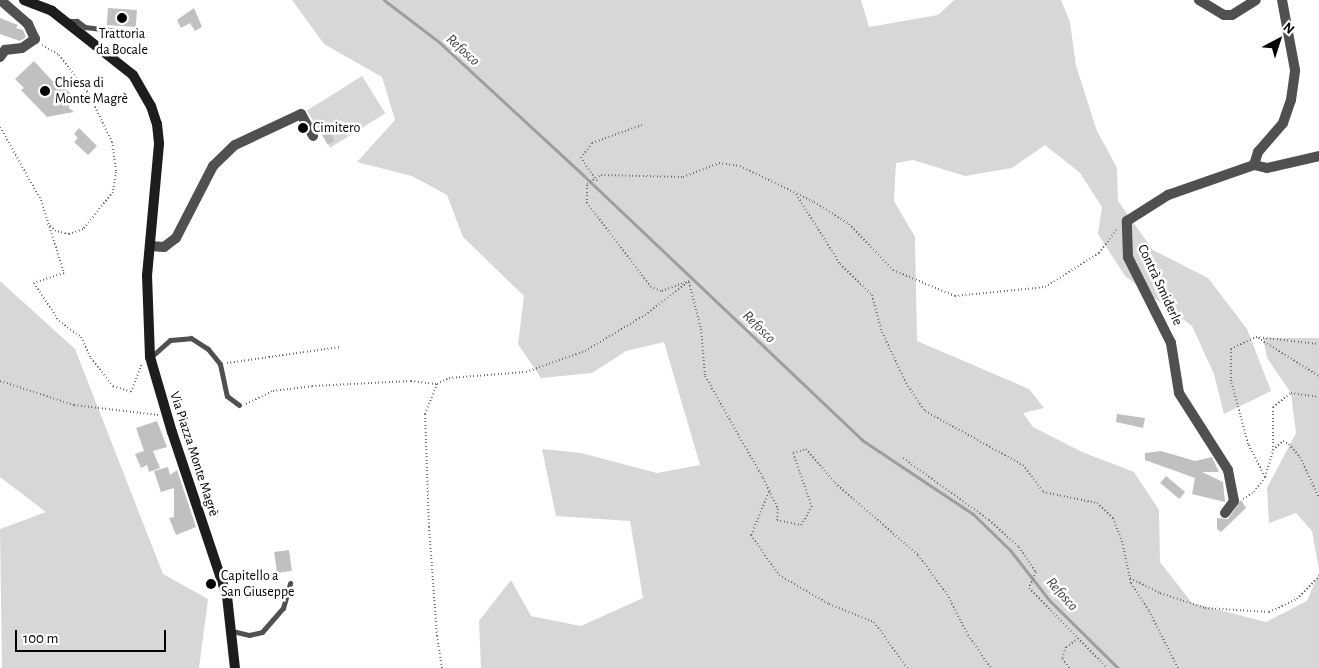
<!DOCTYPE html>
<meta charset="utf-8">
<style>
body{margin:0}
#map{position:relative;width:1319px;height:668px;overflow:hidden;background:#fff;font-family:"Alegreya Sans",sans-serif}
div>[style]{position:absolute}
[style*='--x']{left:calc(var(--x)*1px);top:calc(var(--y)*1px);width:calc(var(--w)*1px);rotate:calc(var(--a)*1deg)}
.green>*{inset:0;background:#d7d7d7;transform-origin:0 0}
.stream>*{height:3px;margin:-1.5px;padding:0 1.5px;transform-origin:1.5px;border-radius:1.5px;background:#9e9e9e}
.building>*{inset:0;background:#c0c0c0;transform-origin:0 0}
.path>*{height:2px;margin-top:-1px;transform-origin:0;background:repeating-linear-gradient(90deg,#727272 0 1px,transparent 0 3.5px)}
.lane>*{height:5px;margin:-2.5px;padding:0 2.5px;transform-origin:2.5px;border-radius:2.5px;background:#505050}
.street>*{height:10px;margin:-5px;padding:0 5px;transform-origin:5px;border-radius:5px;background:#505050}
.secondary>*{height:10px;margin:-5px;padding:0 5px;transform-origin:5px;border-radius:5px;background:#1d1d1d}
.dots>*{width:14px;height:14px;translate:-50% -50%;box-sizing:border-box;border:2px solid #fff;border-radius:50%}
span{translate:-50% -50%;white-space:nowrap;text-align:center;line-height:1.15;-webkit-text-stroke:5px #fff;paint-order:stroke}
.poi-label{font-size:14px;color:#000}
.left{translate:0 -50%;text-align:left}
.street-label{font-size:14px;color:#000}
.water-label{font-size:15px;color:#3f3f3f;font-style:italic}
.north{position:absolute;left:1254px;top:15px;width:50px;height:50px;-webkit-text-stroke:4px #fff;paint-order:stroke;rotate:40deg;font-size:14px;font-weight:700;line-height:20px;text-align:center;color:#000}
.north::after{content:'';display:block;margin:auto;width:18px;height:22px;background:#000;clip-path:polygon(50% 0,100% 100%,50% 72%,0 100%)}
.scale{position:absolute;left:15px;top:630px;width:151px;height:22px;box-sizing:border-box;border:2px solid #000;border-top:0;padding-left:6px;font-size:15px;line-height:18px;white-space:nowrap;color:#000;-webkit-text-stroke:4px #fff;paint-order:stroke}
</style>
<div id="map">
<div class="green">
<div style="clip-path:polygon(292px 0,861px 0,869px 27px,938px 15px,954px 0,1061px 0,1070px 22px,1076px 66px,1097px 131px,1117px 168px,1118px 201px,1153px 250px,1208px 278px,1247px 329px,1271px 391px,1224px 414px,1214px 374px,1192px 326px,1125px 276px,1098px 234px,1102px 207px,1080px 173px,1045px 145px,1012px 168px,965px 176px,913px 160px,896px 163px,894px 201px,915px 237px,917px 341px,1029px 389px,1044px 408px,1023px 413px,1033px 427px,1082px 452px,1134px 472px,1159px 510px,1160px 562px,1192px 603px,1266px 622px,1307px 601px,1319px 573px,1319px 668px,481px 668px,479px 621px,511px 580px,531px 616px,581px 626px,643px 598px,630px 521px,556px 516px,542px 449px,581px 453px,657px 473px,700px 465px,664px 342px,626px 351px,592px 373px,541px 378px,518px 344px,524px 296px,463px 237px,447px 195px,412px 176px,357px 162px,395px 120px,382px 77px,324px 44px)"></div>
<div style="left:362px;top:76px;width:44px;height:65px;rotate:58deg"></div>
<div style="clip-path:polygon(0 281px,75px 349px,163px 574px,208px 599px,199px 668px,2px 668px,0 529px,46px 512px,0 477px)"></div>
<div style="clip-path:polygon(1263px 338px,1319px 338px,1319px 570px,1312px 531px,1296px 513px,1269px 523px,1267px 488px,1296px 433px,1291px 393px,1267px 358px)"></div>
</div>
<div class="stream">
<div style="--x:384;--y:0;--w:69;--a:37.4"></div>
<div style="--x:439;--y:42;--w:196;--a:42.7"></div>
<div style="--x:583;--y:175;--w:385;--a:43.5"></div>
<div style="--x:862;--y:440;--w:133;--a:33.7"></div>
<div style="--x:973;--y:514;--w:52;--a:44.2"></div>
<div style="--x:1010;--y:550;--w:63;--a:52"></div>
<div style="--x:1049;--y:600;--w:97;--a:44.6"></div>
</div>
<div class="building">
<div style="left:108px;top:8px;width:29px;height:17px;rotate:4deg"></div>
<div style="clip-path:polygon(194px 8px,202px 27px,195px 31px,190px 23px,181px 28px,177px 20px)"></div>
<div style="clip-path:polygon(0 18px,18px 25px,16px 28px,23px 30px,26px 37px,20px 41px,0 34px)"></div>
<div style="clip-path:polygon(34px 61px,58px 87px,61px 84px,71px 94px,69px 108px,74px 112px,47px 117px,21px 90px,24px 88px,15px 79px)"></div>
<div style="left:322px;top:118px;width:26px;height:8px;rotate:61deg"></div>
<div style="clip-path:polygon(79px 128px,97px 146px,88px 155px,74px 142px,78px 138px,74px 134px)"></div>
<div style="clip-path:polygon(1117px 414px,1145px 418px,1143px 428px,1116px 422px)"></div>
<div style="clip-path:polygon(157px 421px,167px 447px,153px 451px,160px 468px,149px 472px,147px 465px,141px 468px,135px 454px,144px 451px,136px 428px)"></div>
<div style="clip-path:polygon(1161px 451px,1195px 461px,1212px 457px,1219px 472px,1202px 472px,1223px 482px,1225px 502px,1192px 494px,1195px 478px,1145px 460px,1145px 453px)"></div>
<div style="clip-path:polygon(168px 467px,170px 475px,177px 470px,196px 527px,176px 535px,169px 518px,174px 517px,174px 488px,161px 492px,154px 471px)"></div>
<div style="left:1166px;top:476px;width:25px;height:9px;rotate:40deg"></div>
<div style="clip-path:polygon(1241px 500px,1246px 508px,1221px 532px,1217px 529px,1217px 518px,1228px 519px)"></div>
<div style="left:289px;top:550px;width:21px;height:15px;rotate:82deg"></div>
</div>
<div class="path">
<div style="--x:42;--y:45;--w:20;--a:30"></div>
<div style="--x:59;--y:55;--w:49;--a:52.4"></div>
<div style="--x:89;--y:94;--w:53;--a:64.4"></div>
<div style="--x:112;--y:142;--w:30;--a:82"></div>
<div style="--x:116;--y:172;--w:20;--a:99"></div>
<div style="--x:113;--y:192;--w:48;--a:129"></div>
<div style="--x:83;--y:229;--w:15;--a:160"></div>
<div style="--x:69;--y:234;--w:13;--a:-167"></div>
<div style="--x:56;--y:231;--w:11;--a:-139"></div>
<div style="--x:0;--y:127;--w:84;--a:60.7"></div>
<div style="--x:41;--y:200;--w:77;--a:72.5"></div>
<div style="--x:64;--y:273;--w:32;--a:162"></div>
<div style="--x:34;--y:283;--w:45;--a:56.7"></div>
<div style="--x:59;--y:321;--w:27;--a:36"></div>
<div style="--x:81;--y:337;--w:23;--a:65"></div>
<div style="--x:91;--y:358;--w:36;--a:52"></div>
<div style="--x:113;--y:386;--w:19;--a:18"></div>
<div style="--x:131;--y:392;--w:30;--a:-69"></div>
<div style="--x:597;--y:181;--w:28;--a:-125"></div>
<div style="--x:581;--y:158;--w:19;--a:-54"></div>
<div style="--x:592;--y:143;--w:53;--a:-19.8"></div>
<div style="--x:796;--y:194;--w:83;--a:57.8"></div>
<div style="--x:840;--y:264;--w:45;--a:44.1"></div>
<div style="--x:872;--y:295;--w:38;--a:75"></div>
<div style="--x:882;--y:332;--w:56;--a:64.8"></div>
<div style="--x:906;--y:383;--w:34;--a:56"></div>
<div style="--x:925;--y:411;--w:112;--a:28.9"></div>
<div style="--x:1023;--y:465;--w:34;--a:53"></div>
<div style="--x:1043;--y:492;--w:55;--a:11.5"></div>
<div style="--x:1097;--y:503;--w:22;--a:43"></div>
<div style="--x:1113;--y:518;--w:25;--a:69"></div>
<div style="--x:1122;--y:541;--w:43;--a:77.9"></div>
<div style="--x:1131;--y:583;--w:33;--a:57"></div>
<div style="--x:1149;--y:611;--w:64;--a:63"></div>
<div style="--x:689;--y:282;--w:49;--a:75.7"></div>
<div style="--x:701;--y:329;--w:47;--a:85.1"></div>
<div style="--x:705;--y:376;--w:117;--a:60.4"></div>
<div style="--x:763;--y:478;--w:34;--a:64"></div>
<div style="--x:778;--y:509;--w:11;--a:95"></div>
<div style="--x:777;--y:520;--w:25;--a:12"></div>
<div style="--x:801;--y:525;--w:21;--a:-59"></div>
<div style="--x:812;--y:507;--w:57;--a:-109.4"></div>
<div style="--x:793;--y:453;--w:14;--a:-17"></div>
<div style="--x:806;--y:449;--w:45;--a:49.5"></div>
<div style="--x:835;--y:483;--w:110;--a:40.9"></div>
<div style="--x:918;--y:555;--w:49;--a:53.4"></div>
<div style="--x:947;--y:594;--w:46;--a:62.9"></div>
<div style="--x:968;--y:635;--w:40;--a:55.1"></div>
<div style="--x:1258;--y:338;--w:72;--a:31.9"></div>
<div style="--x:227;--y:363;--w:114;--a:-8.1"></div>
<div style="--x:0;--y:381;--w:78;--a:18"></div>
<div style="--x:74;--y:405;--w:85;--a:6.8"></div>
<div style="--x:246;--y:404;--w:30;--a:-26"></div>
<div style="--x:273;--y:391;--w:39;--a:-7"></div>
<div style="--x:312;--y:386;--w:99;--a:-2.9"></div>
<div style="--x:411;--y:381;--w:26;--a:7"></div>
<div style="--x:1273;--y:450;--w:43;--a:-90"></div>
<div style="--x:1273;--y:407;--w:23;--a:-38"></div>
<div style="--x:1291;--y:393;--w:28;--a:8"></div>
<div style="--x:903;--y:458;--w:106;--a:35.8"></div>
<div style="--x:989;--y:520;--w:40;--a:42"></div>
<div style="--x:1019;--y:547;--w:30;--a:56"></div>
<div style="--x:1036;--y:572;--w:17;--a:114"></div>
<div style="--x:1029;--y:588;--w:112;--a:45.7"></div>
<div style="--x:1265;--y:477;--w:37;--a:-117"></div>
<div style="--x:1248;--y:444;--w:31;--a:-105"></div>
<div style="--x:1240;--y:414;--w:34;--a:-105"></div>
<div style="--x:1231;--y:381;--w:32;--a:-90"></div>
<div style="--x:1231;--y:349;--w:28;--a:-26"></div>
<div style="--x:1256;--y:337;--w:63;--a:6.3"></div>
<div style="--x:769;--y:492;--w:47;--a:112.7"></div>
<div style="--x:751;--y:535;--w:49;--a:55"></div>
<div style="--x:779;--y:575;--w:58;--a:30.1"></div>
<div style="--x:829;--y:604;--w:48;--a:21.8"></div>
<div style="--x:874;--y:622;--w:57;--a:54.3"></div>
<div style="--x:1243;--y:499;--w:13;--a:-32"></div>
<div style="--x:1254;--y:492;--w:19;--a:-54"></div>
<div style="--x:1265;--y:477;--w:28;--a:-73"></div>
<div style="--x:1273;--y:450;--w:13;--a:-42"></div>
<div style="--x:1283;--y:441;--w:7;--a:27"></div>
<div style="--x:1289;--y:444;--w:17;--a:50"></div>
<div style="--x:1300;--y:457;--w:45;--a:65.1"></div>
<div style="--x:1130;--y:578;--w:34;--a:27"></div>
<div style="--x:1160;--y:593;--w:47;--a:18.4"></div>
<div style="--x:1205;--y:608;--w:64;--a:3.6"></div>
<div style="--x:1269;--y:612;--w:31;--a:-25"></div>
<div style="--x:1297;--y:599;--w:32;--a:-46"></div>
<div style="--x:442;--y:668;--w:32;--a:-99"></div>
<div style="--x:437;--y:636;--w:109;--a:-94.2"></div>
<div style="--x:429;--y:527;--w:113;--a:-92"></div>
<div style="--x:425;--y:414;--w:32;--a:-68"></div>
<div style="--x:437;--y:384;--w:13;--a:-27"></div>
<div style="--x:449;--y:378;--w:77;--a:-4.5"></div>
<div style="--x:526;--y:372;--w:63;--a:-19.6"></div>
<div style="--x:585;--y:351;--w:70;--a:-31"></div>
<div style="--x:645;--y:315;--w:56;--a:-37.7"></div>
<div style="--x:689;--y:281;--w:30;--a:160"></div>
<div style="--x:661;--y:291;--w:11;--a:-158"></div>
<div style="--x:651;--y:287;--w:106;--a:-127.3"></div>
<div style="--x:587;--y:203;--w:19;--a:-90"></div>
<div style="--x:587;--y:184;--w:17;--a:-33"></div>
<div style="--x:601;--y:175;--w:82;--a:1.4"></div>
<div style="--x:683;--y:177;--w:39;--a:-21"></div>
<div style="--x:719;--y:163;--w:21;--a:8"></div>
<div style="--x:740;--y:166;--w:82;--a:25.9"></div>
<div style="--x:814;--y:202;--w:41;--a:32.2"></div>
<div style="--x:849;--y:224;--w:64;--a:46.3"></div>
<div style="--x:893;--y:270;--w:67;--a:22.8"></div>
<div style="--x:955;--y:296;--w:90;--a:-5.7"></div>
<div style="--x:1045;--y:287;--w:64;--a:-32.2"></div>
<div style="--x:1099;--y:253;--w:30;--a:-53"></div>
<div style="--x:1069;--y:668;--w:12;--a:-125"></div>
<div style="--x:1062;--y:658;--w:12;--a:-70"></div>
<div style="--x:1066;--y:647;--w:14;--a:-34"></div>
</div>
<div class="lane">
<div style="--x:68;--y:21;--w:9;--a:0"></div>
<div style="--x:77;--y:21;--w:10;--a:37"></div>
<div style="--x:85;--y:27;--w:35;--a:7"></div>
<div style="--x:151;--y:357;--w:25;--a:-42"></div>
<div style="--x:170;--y:340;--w:21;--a:-5"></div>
<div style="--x:191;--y:338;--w:20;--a:33"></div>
<div style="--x:208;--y:349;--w:19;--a:51"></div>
<div style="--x:220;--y:364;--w:33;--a:78"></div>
<div style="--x:227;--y:396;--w:15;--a:37"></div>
<div style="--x:232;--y:631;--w:17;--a:13"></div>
<div style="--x:249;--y:635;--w:13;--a:-13"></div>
<div style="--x:262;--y:632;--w:32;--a:-49"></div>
<div style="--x:283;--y:608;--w:26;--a:-74"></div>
</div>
<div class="street">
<div style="--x:1199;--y:0;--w:29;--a:31"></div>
<div style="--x:1224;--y:15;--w:8;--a:0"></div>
<div style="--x:1232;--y:15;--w:28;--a:-32"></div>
<div style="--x:0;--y:57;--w:9;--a:-54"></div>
<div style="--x:5;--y:50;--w:17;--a:-7"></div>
<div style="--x:22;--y:48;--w:16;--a:-35"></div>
<div style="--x:35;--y:39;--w:17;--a:-115"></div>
<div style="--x:28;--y:24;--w:37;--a:-139"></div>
<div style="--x:1254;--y:165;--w:14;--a:-73"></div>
<div style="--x:1258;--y:152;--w:38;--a:-49"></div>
<div style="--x:1283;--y:123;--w:24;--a:-71"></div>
<div style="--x:1291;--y:100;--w:30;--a:-82"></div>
<div style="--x:1295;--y:70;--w:71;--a:-100.5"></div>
<div style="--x:1254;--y:165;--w:13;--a:13"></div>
<div style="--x:1267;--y:168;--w:53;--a:-13"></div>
<div style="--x:150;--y:246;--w:14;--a:4"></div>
<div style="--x:164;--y:247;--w:15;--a:-37"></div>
<div style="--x:176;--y:238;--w:81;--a:-62.8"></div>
<div style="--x:213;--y:166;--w:30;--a:-44"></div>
<div style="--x:235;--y:145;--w:73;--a:-25.2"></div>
<div style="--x:301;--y:114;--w:25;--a:61"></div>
<div style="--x:1225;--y:513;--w:15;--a:-53"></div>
<div style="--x:1234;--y:501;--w:32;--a:-101"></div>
<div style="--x:1228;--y:470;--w:91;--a:-122.5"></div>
<div style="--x:1179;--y:393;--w:51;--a:-99.1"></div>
<div style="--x:1171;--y:343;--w:96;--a:-116.6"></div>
<div style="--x:1128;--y:257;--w:36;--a:-92"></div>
<div style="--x:1127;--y:221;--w:49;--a:-32.4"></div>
<div style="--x:1168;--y:195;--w:91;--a:-19.2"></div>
</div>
<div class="secondary">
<div style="--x:24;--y:0;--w:30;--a:21"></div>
<div style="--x:52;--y:11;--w:103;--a:38.3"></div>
<div style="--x:133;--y:75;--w:36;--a:60"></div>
<div style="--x:151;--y:106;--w:19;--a:72"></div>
<div style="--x:157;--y:124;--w:20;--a:84"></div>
<div style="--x:159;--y:144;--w:132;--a:95.2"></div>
<div style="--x:147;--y:275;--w:82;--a:87.9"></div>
<div style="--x:150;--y:357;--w:78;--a:73.7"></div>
<div style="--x:172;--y:432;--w:173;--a:71.5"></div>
<div style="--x:227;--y:596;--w:72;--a:83.7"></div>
</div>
<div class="dots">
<div style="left:122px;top:18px;background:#000"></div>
<div style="left:45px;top:91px;background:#000"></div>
<div style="left:303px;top:128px;background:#000"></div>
<div style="left:211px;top:584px;background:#000"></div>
</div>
<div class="poi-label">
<span style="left:122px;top:42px">Trattoria<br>da Bocale</span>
<span class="left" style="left:55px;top:91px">Chiesa di<br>Monte Magrè</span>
<span class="left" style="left:313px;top:128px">Cimitero</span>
<span class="left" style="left:221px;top:584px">Capitello a<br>San Giuseppe</span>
</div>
<div class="street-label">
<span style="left:1160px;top:285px;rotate:65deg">Contrà Smiderle</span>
<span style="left:194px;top:454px;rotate:72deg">Via Piazza Monte Magrè</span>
</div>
<div class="water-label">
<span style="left:463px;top:50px;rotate:42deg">Refosco</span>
<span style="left:759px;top:327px;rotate:44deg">Refosco</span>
<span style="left:1062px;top:594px;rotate:48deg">Refosco</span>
</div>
<div class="north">N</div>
<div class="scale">100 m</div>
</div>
